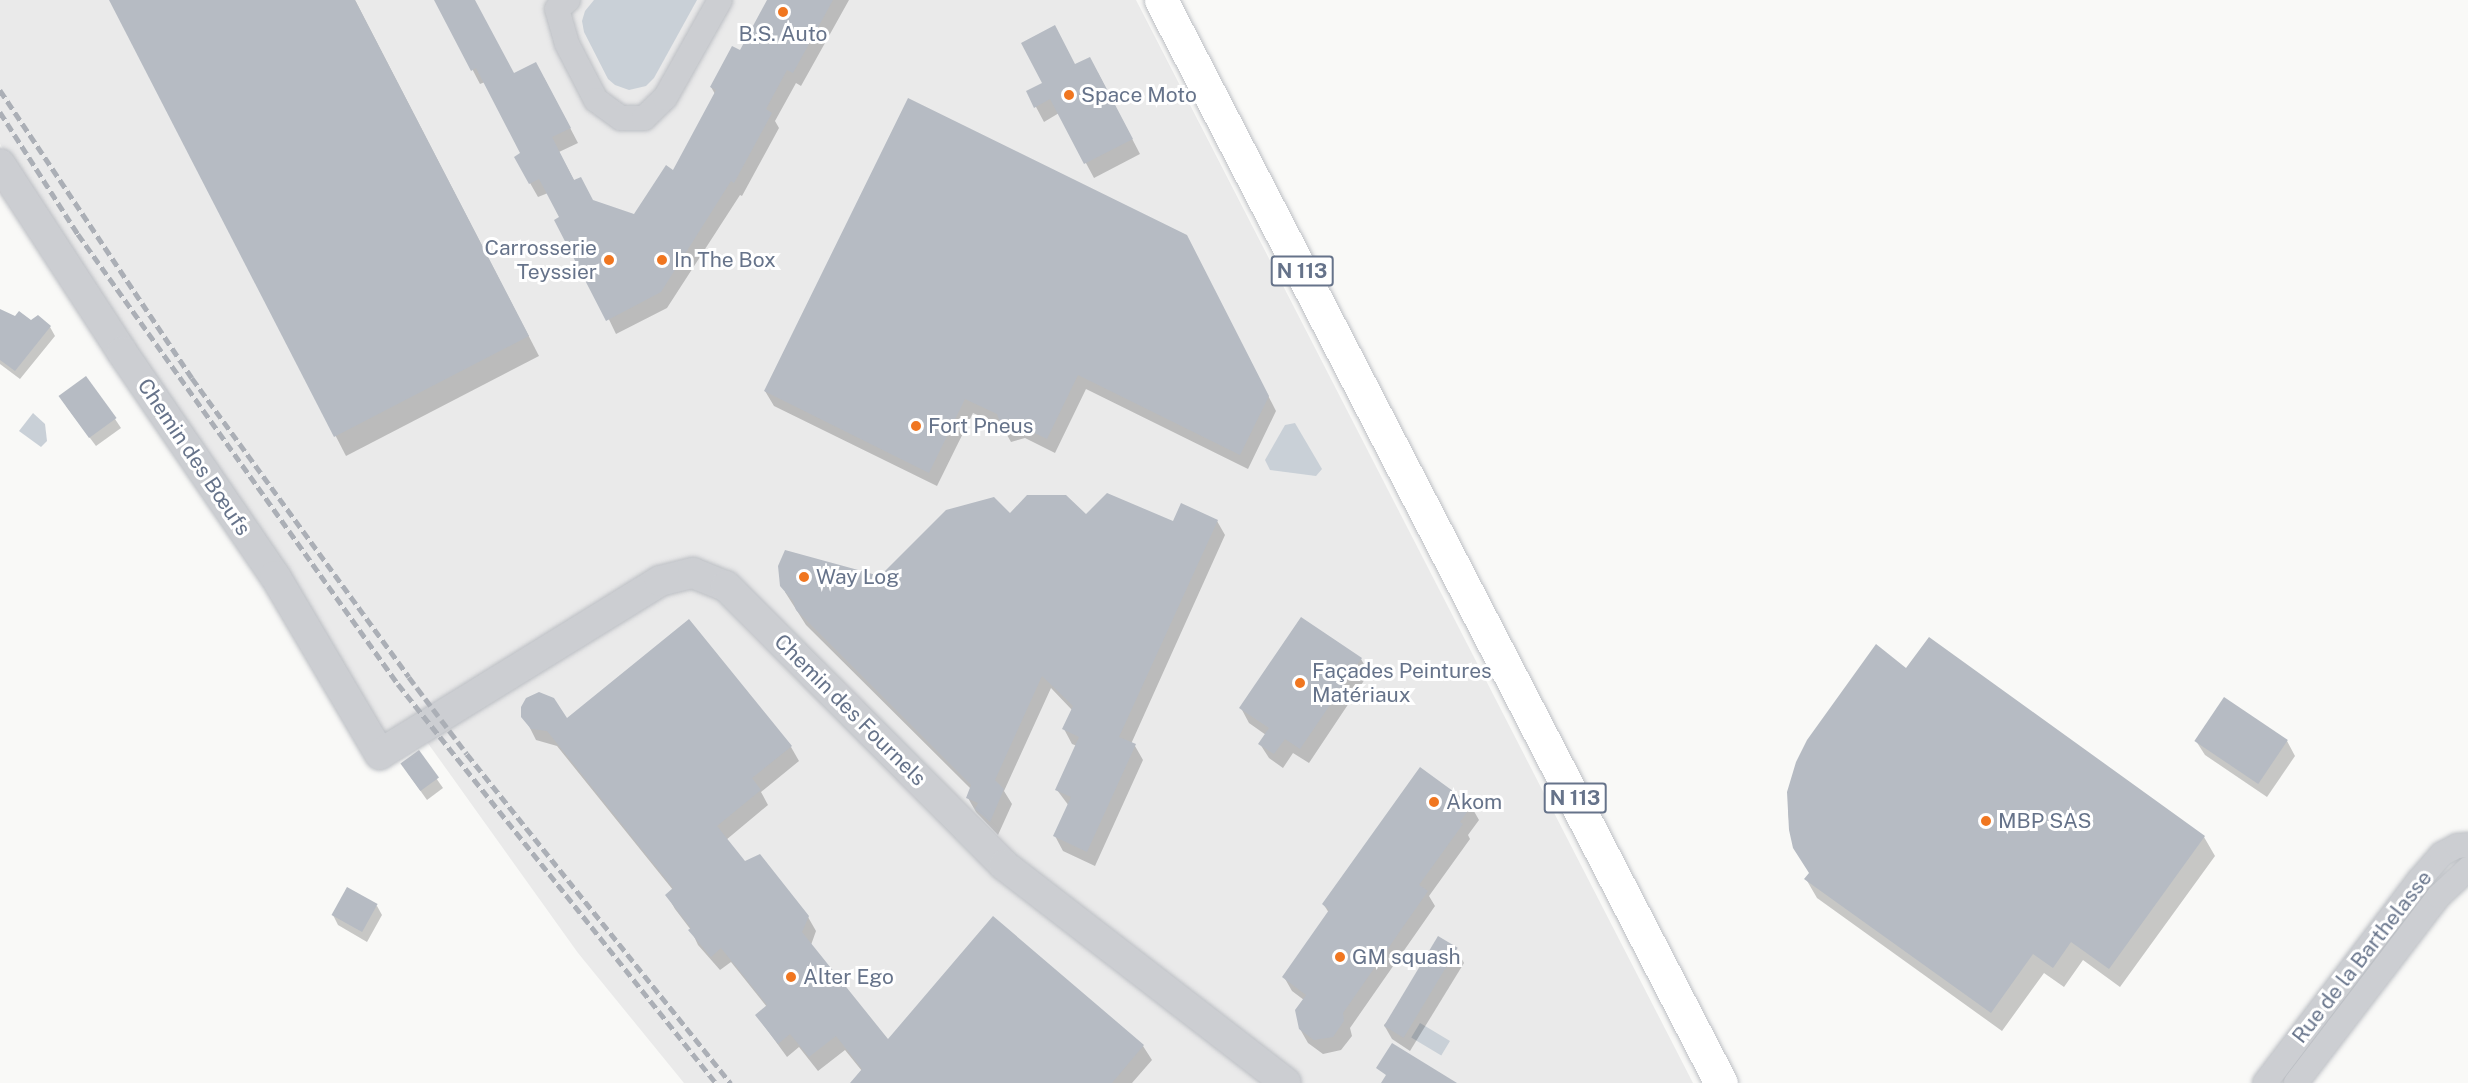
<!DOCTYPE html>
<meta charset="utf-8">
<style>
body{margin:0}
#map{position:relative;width:2468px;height:1083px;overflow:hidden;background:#f9f9f7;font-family:"Public Sans",sans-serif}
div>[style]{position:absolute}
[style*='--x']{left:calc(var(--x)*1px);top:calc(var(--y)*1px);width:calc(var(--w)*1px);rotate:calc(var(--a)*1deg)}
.built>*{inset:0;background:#eaeaea}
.water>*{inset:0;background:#c9d0d7;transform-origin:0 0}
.shadow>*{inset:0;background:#0003}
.building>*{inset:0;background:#b6bbc3;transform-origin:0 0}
.roads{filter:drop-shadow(0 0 2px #bcbfc4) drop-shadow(0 0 2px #bcbfc4)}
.minor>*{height:24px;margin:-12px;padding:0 12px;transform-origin:12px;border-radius:12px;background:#ccced2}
.tertiary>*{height:30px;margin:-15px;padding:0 15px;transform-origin:15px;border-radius:15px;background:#ccced2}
.primary>*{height:33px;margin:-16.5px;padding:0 16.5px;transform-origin:16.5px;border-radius:16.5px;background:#fff}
.rail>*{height:4.5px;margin-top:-2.25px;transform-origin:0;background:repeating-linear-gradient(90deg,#abafb6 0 9px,transparent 0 13.5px)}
.dots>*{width:16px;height:16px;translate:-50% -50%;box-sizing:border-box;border:3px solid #fff;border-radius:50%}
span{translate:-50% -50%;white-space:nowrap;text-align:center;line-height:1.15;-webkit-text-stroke:6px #fff;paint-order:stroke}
.shield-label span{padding:2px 4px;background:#fff;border:2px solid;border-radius:4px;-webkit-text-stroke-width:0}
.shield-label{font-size:20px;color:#66738a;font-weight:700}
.poi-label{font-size:21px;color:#66738a}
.left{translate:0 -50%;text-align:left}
.right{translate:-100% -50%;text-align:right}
.street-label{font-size:21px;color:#66738a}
</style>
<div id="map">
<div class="built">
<div style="clip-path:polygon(0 0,1136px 0,1693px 1083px,684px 1083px,578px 953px,422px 735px,384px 732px,0 144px)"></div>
</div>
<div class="water">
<div style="clip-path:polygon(594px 0,697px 0,654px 78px,646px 86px,629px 90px,615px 85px,608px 79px,584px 32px,582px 21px,585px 11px)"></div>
<div style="clip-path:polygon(33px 413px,45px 424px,47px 441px,41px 447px,19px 431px)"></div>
<div style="clip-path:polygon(1295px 423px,1322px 469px,1316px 476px,1270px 470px,1265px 460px,1285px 425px)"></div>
<div style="left:1420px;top:1023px;width:35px;height:17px;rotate:31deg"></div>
</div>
<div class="shadow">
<div style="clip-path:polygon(111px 0,355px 0,539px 356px,346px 456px)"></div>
<div style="clip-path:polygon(436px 0,474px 0,514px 75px,544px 78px,578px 143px,559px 152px,575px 182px,593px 201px,635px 216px,673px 172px,715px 94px,711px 87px,740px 52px,768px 0,849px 0,801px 86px,796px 83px,775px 121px,779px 128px,742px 196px,740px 195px,667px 308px,616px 334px,548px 193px,538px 197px,530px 183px,522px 154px,485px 82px,480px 84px)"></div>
<div style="clip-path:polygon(1098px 73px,1140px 154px,1094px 178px,1059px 113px,1044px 122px,1028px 92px)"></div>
<div style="clip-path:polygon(1194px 251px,1276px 411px,1248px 469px,1086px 389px,1055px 453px,1025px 438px,1011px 442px,1002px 426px,973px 413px,937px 486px,774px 406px,765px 391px)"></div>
<div style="clip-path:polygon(0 312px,31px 322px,38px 317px,50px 327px,55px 336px,20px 379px,0 364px)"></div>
<div style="clip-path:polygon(66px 406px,115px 419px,121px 428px,96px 446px)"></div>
<div style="clip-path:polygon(1010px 515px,1086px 516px,1174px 523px,1217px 521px,1225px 535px,1131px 744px,1135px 746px,1143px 760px,1095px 866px,1063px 851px,1055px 836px,1069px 806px,1057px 790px,1077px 746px,1072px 744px,1064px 729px,1072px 710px,1051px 688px,1004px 791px,1012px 804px,998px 835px,976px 812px,968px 798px,971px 789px,806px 625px,785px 592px,881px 578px)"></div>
<div style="clip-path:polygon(689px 622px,791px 747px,799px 761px,761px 792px,768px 805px,726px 840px,744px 863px,808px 917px,816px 931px,811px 945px,888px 1041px,1143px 1046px,1152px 1060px,1132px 1083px,852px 1083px,862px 1071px,845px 1050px,818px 1071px,799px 1047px,787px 1057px,757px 1016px,767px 1007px,731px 962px,720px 970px,698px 945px,691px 930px,675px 909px,667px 895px,673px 890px,557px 746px,536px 740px,522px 712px,567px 720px)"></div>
<div style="clip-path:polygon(1361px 659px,1369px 673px,1309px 763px,1293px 753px,1283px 768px,1269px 758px,1260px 744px,1266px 735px,1249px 723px,1241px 708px)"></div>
<div style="clip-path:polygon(1906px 670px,2204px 837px,2215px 856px,2120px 987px,2083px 960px,2064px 987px,2044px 973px,2002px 1031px,1817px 898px,1806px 879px,1810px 873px,1790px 830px,1788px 811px,1792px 777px)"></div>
<div style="clip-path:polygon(2196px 741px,2287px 741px,2295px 756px,2267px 797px,2205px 755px)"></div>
<div style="clip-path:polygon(418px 752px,443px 788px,427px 800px,407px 772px)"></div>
<div style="clip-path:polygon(1471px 806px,1479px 820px,1468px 835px,1470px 839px,1429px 896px,1435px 906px,1350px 1028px,1352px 1036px,1341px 1050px,1323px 1054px,1308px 1043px,1300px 1029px,1304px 1000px,1292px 991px,1284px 977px,1329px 913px,1324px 905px)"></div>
<div style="clip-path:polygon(377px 906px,382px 915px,367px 942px,338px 925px,333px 915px)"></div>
<div style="clip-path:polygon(1457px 950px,1464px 963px,1410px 1051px,1392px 1039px,1384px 1025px)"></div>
</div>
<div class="building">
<div style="clip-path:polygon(109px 0,355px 0,529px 336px,334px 437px)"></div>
<div style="clip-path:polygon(434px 0,475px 0,514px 73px,536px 62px,571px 128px,552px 137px,574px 180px,581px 177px,593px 200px,634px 214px,666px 165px,673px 170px,716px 90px,710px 87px,732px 46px,740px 50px,767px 0,833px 0,793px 73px,787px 70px,766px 109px,772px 113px,734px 183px,731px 181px,661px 292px,606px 321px,554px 220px,559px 217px,539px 179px,529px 184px,514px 157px,520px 153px,476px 68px,471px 71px)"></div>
<div style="clip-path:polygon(1055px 25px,1075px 64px,1090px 57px,1133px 139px,1084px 164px,1050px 99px,1034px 108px,1026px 91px,1042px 83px,1021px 43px)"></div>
<div style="clip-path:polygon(908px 98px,1187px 235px,1269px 396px,1240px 455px,1078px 375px,1047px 439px,1016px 424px,1002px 428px,997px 414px,965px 399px,929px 473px,764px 391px)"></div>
<div style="clip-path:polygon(0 309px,15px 316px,19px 311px,31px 320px,38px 315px,51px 326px,15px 371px,0 360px)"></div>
<div style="left:86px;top:376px;width:52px;height:34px;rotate:54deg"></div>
<div style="clip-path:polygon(1107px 493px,1173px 521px,1181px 503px,1218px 520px,1119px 737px,1136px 744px,1087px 852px,1053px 836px,1071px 797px,1055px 790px,1079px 737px,1062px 729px,1073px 706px,1042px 676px,995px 780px,1004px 789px,990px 822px,975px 809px,978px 803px,966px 798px,971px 785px,796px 610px,793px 601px,780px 586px,778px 566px,785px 550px,880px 576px,946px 510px,994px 497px,1010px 513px,1027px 495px,1066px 495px,1086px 514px)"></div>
<div style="clip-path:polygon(1301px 617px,1362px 658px,1300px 749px,1285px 739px,1274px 754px,1258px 744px,1269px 728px,1239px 708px)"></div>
<div style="clip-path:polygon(689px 619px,792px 746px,752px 778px,761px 790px,717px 826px,745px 861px,760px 854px,809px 916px,802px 932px,888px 1039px,993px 916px,1144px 1045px,1112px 1083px,850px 1083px,862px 1069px,836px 1036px,809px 1057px,790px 1034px,778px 1044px,755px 1015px,767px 1005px,721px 948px,711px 957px,688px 930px,691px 928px,665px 895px,673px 888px,547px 731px,531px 729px,521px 717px,521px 707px,526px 698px,539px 692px,554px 698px,567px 718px)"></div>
<div style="clip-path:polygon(1929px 637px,2205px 836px,2109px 969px,2071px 942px,2053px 968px,2033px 954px,1991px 1013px,1804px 879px,1809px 873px,1793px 848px,1789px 830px,1787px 792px,1796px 762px,1807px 740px,1876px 644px,1906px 668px)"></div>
<div style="left:2224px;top:697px;width:77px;height:53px;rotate:34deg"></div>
<div style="left:419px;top:750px;width:34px;height:23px;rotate:54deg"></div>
<div style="clip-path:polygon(1420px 767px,1472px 805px,1460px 822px,1463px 824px,1419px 885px,1428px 891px,1343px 1013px,1344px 1021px,1333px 1037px,1314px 1040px,1299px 1029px,1295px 1010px,1306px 995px,1282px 977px,1329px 910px,1322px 904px)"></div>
<div style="left:347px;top:887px;width:35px;height:32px;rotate:29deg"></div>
<div style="left:1438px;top:936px;width:23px;height:105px;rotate:31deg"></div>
<div style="clip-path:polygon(1392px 1043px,1457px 1083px,1381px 1083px,1386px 1075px,1376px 1068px)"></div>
</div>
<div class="roads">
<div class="minor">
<div style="--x:568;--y:0;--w:14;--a:141"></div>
<div style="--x:557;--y:9;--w:36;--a:74"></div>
<div style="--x:567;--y:44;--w:63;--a:62.6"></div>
<div style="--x:596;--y:100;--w:31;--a:36"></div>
<div style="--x:621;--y:118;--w:23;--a:0"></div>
<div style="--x:644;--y:118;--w:29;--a:-44"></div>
<div style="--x:665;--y:98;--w:112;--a:-60.7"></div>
<div style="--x:2265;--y:1083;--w:256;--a:-52.8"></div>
<div style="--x:2420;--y:879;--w:33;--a:-49"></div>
<div style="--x:2442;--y:854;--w:17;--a:-28"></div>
<div style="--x:2457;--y:846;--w:11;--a:-5"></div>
<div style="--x:2296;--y:1083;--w:235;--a:-52.6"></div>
<div style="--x:2439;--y:896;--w:40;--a:-43"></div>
</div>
<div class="tertiary">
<div style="--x:0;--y:164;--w:224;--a:57"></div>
<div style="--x:122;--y:352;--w:271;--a:55.7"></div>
<div style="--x:275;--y:576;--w:207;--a:59.5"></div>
<div style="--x:380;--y:754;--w:329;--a:-31.7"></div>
<div style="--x:660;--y:581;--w:34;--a:-14"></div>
<div style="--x:693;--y:573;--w:35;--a:22"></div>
<div style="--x:726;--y:586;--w:394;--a:45.1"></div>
<div style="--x:1004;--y:865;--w:356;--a:37.7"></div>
</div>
<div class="primary">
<div style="--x:1161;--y:0;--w:1219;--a:62.66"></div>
</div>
</div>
<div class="rail">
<div style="--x:0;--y:90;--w:346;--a:56.3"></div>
<div style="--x:192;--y:378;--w:369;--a:54"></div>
<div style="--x:409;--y:677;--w:96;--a:53"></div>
<div style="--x:467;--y:754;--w:422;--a:51.3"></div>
<div style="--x:0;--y:112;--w:145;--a:57.4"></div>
<div style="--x:78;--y:234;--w:552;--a:54.58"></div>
<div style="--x:398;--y:684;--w:510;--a:51.45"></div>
</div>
<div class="dots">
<div style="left:783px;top:12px;background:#f07620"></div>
<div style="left:1069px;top:95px;background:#f07620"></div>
<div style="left:609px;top:260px;background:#f07620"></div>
<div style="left:662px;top:260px;background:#f07620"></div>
<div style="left:916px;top:426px;background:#f07620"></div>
<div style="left:804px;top:577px;background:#f07620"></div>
<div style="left:1300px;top:683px;background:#f07620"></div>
<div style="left:1434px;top:802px;background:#f07620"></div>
<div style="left:1986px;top:821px;background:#f07620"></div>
<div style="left:1340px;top:957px;background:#f07620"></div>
<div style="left:791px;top:977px;background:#f07620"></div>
</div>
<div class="shield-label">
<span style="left:1302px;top:271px">N 113</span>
<span style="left:1575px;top:798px">N 113</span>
</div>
<div class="poi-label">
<span style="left:783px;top:34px">B.S. Auto</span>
<span class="left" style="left:1081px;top:95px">Space Moto</span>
<span class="right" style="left:597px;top:260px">Carrosserie<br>Teyssier</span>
<span class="left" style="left:674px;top:260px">In The Box</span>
<span class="left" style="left:928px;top:426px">Fort Pneus</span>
<span class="left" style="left:816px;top:577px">Way Log</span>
<span class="left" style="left:1312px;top:683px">Façades Peintures<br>Matériaux</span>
<span class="left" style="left:1446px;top:802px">Akom</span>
<span class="left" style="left:1998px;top:821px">MBP SAS</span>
<span class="left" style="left:1352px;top:957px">GM squash</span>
<span class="left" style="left:803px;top:977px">Alter Ego</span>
</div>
<div class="street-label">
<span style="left:194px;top:457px;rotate:56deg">Chemin des Bœufs</span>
<span style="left:850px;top:710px;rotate:45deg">Chemin des Fournels</span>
<span style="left:2362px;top:957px;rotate:-52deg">Rue de la Barthelasse</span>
</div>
</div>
